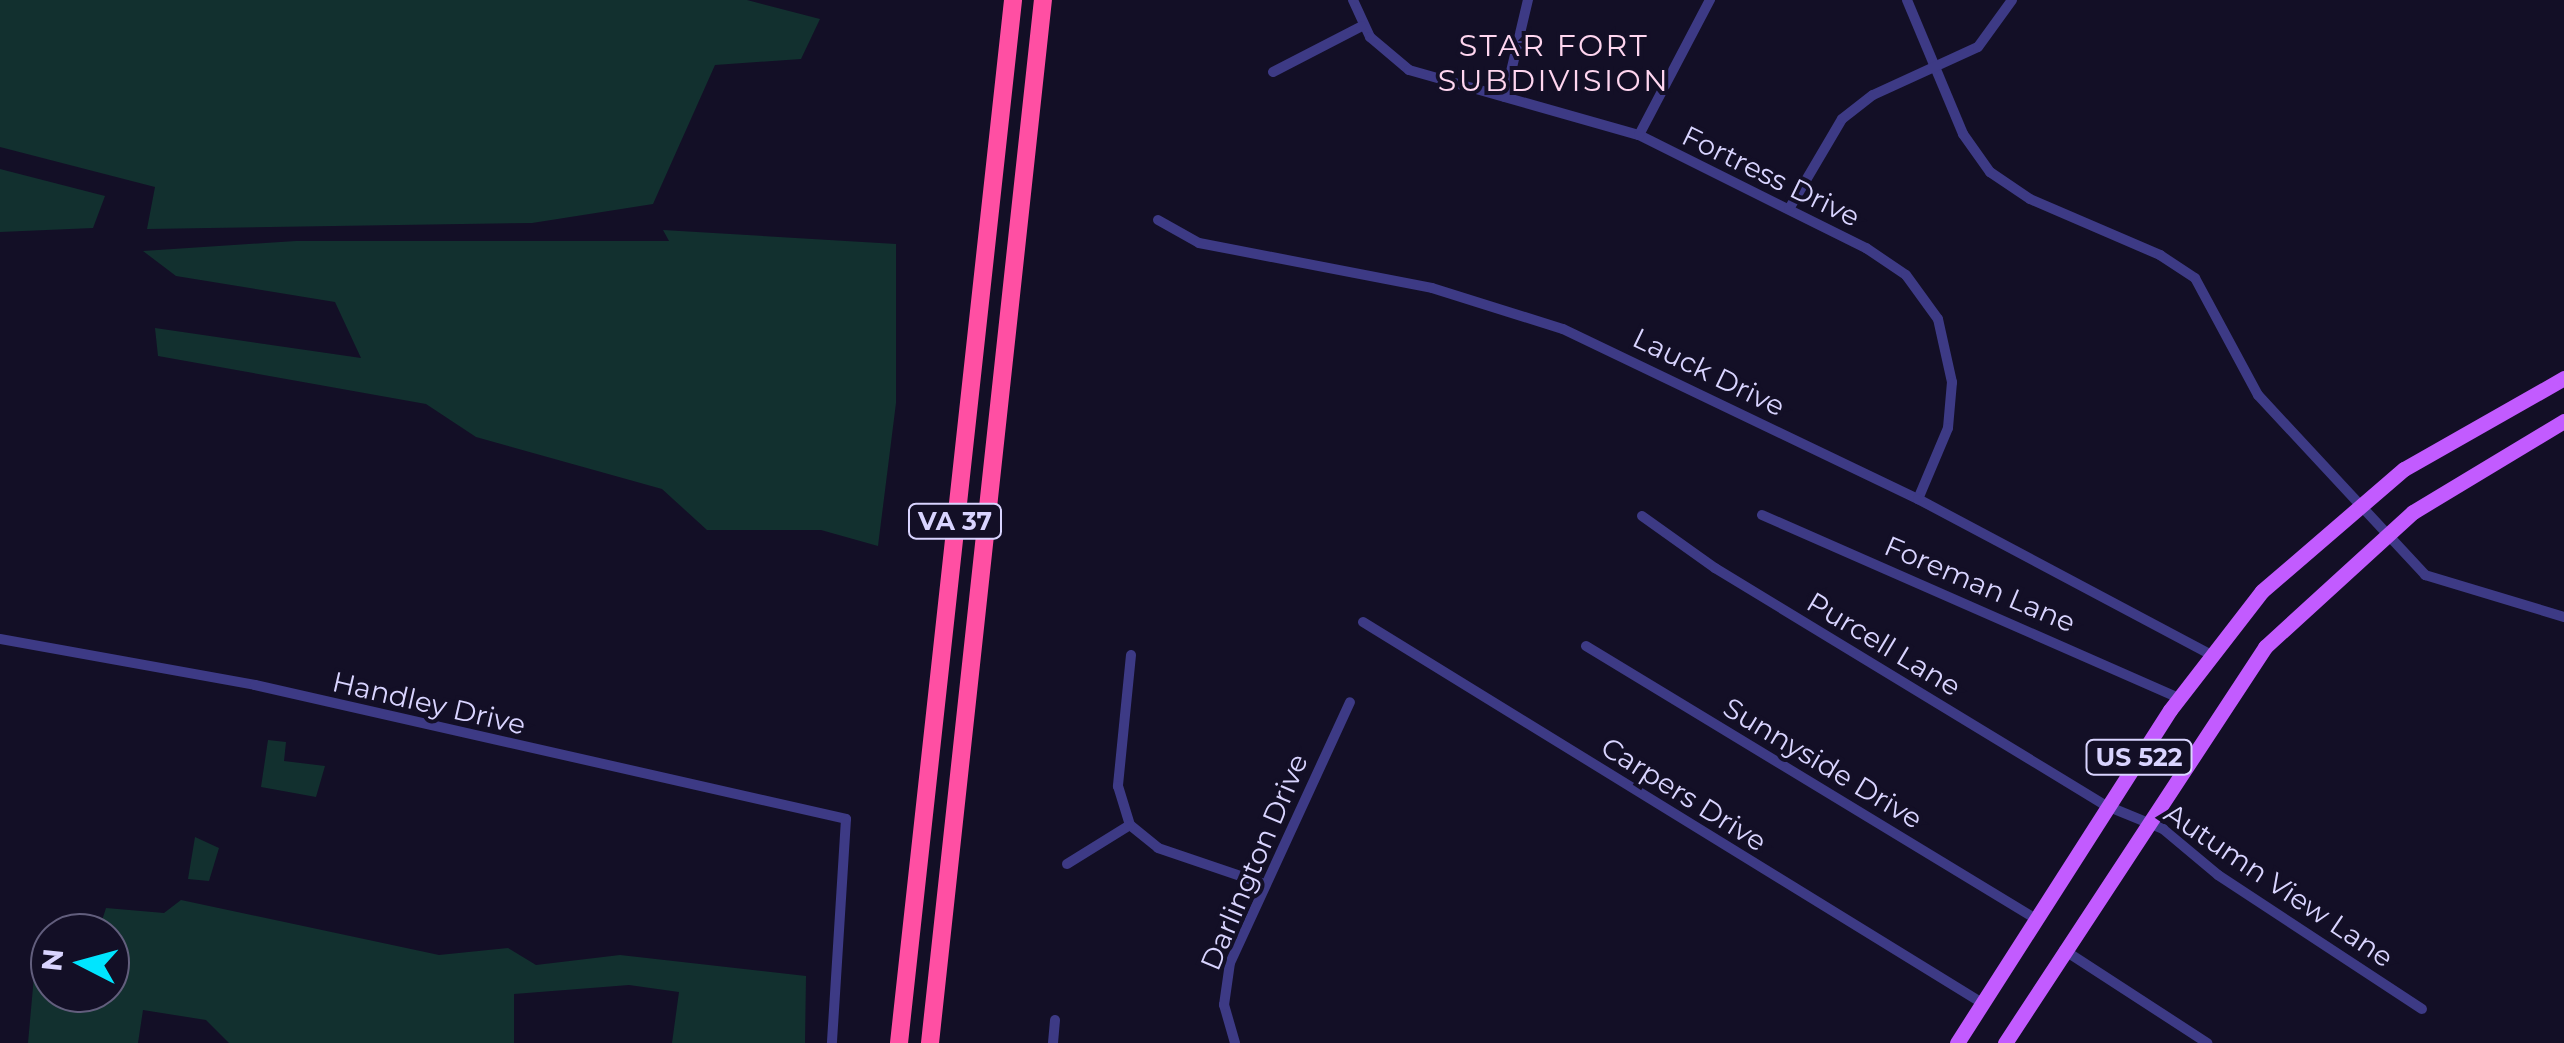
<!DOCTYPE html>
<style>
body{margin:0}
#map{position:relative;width:2564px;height:1043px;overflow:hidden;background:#130f26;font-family:Montserrat,sans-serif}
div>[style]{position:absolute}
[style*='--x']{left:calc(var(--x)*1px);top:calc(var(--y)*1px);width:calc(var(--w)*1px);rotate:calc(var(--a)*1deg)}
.green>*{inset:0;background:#12302f}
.street>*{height:10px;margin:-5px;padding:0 5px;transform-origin:5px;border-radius:5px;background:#3d3a85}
.primary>*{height:15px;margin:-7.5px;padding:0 7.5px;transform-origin:7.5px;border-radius:7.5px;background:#c25bff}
.highway>*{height:18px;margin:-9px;padding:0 9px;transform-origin:9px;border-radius:9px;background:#ff4fa3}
span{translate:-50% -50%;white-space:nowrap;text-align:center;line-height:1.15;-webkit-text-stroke:8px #130f26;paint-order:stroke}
.shield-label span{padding:2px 8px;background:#130f26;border:2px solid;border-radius:8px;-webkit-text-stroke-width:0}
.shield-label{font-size:25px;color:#d9d4ff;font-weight:700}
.street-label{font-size:28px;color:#d9d4ff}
.neighbourhood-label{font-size:30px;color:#ffd6f0;letter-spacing:2.5px}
.north{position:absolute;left:30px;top:913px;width:100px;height:100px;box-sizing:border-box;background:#130f26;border:2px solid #625e7d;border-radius:50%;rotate:276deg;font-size:28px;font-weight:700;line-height:40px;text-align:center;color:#d9d4ff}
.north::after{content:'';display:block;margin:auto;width:35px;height:45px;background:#00e5ff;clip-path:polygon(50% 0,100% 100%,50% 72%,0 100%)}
</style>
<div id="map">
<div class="green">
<div style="clip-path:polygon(0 0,747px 0,820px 19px,801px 59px,715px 65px,653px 204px,532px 223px,147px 229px,155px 187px,0 147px)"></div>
<div style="clip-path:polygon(0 169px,105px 196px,93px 228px,0 232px)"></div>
<div style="clip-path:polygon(663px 230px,896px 244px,896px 403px,878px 546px,821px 530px,707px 530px,662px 489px,476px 437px,426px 404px,158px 356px,155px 328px,361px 358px,335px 302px,176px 276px,143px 251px,296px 241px,669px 241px)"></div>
<div style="clip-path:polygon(268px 740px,286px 742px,284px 761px,325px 766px,316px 797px,261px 787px)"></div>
<div style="clip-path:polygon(195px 837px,219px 848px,209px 881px,188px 879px)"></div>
<div style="clip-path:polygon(181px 900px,439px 955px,508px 948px,536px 965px,620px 955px,806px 976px,805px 1043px,672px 1043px,679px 992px,629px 985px,514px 994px,514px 1043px,229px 1043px,206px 1020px,143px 1010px,138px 1043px,28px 1043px,35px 965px,50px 960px,50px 993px,110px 993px,110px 933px,98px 933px,106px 908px,164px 913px)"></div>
</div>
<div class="street">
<div style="--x:1353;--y:0;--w:41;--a:65.3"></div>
<div style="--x:1370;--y:37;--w:51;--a:40.2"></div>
<div style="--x:1409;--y:70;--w:239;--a:15.8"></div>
<div style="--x:1639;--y:135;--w:254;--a:26.5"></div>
<div style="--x:1866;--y:248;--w:48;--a:34"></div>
<div style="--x:1906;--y:275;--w:54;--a:54"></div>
<div style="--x:1938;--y:319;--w:65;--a:77.5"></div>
<div style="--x:1952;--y:382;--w:46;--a:95"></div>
<div style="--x:1948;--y:428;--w:77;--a:112.9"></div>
<div style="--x:1907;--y:0;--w:145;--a:67.3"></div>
<div style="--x:1963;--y:134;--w:47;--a:54.6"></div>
<div style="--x:1990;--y:172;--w:48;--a:34"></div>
<div style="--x:2030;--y:199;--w:142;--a:23.3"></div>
<div style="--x:2160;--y:255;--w:42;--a:33.3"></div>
<div style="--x:2195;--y:278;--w:133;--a:61.7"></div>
<div style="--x:2258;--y:395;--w:246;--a:47.1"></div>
<div style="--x:2425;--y:575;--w:145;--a:16.8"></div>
<div style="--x:1273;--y:72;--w:100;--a:-27.3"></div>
<div style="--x:1505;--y:97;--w:100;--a:-76.7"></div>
<div style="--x:1639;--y:135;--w:153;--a:-62.3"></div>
<div style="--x:1789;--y:209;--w:104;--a:-59.5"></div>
<div style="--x:1842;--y:119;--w:39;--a:-38"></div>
<div style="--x:1873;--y:95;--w:115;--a:-24.6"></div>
<div style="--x:1978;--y:47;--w:58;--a:-54.1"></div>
<div style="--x:1158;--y:220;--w:47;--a:29.3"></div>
<div style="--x:1199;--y:243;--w:237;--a:10.9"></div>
<div style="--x:1432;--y:288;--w:137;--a:17.4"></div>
<div style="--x:1563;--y:329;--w:394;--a:25.6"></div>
<div style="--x:1918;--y:499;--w:330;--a:28"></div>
<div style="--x:1762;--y:515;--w:454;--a:23.7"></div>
<div style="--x:1642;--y:516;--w:90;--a:35.5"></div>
<div style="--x:1715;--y:568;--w:459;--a:31.3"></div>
<div style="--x:2107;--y:806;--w:61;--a:22.3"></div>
<div style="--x:2163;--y:829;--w:72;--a:39.9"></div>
<div style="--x:2218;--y:875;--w:244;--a:33.3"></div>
<div style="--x:1363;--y:622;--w:727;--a:31.61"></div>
<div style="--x:0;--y:639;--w:259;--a:10.2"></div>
<div style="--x:255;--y:685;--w:606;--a:12.77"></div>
<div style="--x:846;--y:819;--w:224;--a:93.6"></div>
<div style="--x:1586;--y:646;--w:526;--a:31.24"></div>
<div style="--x:1131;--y:655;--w:132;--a:95.7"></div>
<div style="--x:1118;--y:786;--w:41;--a:72.9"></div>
<div style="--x:1130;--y:825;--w:36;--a:39"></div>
<div style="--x:1158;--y:848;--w:112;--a:18.8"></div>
<div style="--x:1067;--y:864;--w:74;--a:-31.8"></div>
<div style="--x:2064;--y:950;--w:171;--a:33"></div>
<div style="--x:1053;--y:1043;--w:23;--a:-85"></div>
<div style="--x:1235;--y:1043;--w:40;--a:-106"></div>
<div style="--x:1224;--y:1005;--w:42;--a:-81.9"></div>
<div style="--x:1230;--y:963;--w:287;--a:-65.3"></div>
</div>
<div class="primary">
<div style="--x:1957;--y:1043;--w:395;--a:-57.4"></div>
<div style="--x:2170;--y:710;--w:150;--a:-52.3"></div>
<div style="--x:2262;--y:591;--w:187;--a:-40.7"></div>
<div style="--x:2404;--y:469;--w:184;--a:-29.6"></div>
<div style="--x:2005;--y:1043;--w:474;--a:-56.7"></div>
<div style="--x:2265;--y:647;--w:200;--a:-42.4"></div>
<div style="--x:2413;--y:512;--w:176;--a:-31.1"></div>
</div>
<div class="highway">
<div style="--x:899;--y:1043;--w:1049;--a:-83.76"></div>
<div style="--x:930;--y:1043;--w:1049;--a:-83.82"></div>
</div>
<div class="shield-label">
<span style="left:955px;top:521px">VA 37</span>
<span style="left:2139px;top:757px">US 522</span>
</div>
<div class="street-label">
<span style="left:1771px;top:176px;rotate:26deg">Fortress Drive</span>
<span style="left:1709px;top:372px;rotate:26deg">Lauck Drive</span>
<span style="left:1980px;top:584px;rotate:23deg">Foreman Lane</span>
<span style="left:1884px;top:644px;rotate:31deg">Purcell Lane</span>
<span style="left:429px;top:703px;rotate:13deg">Handley Drive</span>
<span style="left:1823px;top:763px;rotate:31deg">Sunnyside Drive</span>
<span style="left:1684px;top:794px;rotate:32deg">Carpers Drive</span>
<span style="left:1254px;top:862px;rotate:-67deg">Darlington Drive</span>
<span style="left:2279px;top:885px;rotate:34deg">Autumn View Lane</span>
</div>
<div class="neighbourhood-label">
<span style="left:1554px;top:63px">STAR FORT<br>SUBDIVISION</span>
</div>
<div class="north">N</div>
</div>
